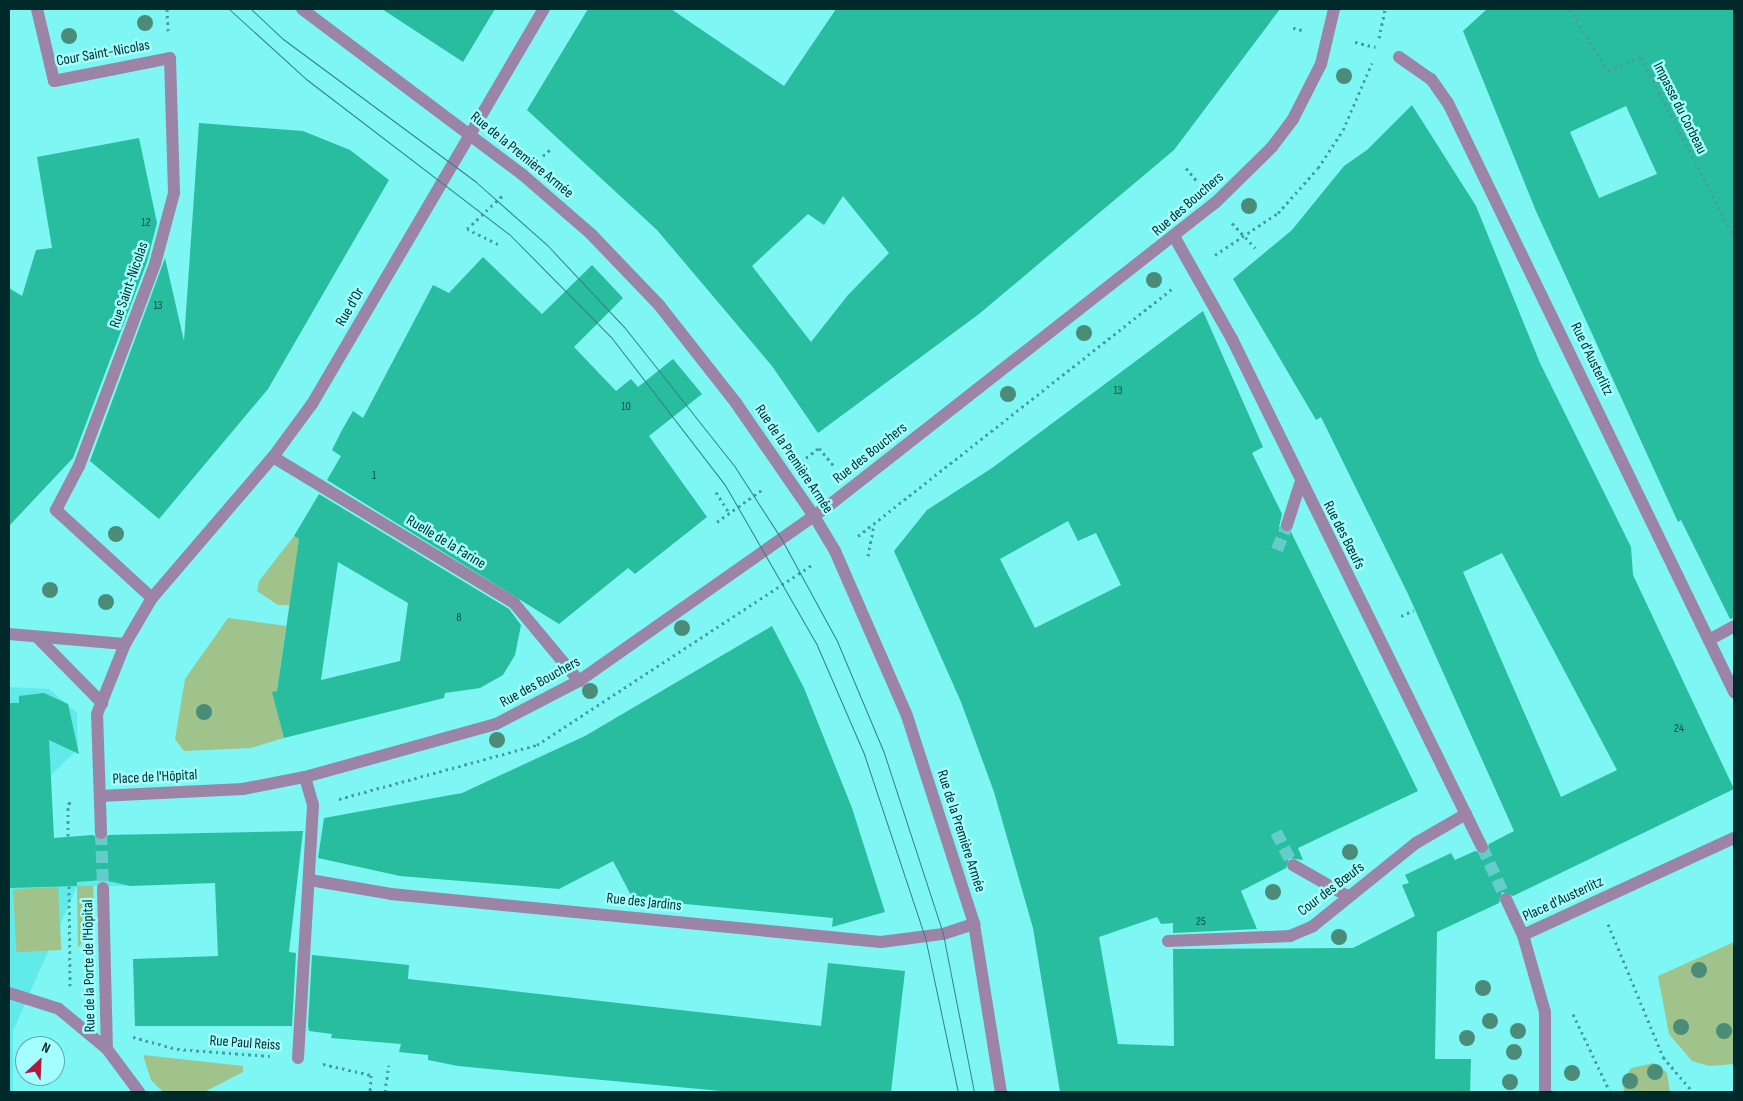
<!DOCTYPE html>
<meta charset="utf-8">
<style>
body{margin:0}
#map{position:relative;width:1743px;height:1101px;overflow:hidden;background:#7df6f4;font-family:"Sofia Sans Condensed",sans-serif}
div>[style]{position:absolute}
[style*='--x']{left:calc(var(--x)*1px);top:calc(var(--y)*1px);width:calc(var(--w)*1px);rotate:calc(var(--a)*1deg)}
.built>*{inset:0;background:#60eae9}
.green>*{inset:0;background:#9fc38a;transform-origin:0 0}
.building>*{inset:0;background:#27bd9e}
.minor-tunnel>*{height:12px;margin-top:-6px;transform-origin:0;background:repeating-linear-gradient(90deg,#64cdcb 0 12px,transparent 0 18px)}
.path>*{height:3px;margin-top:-1.5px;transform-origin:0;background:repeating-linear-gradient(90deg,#479e9c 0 2.5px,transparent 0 6.5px)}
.minor>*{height:12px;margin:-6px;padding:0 6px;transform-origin:6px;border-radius:6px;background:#9b84a6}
.tram>*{height:1px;margin:-0.5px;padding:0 0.5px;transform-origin:0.5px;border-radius:0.5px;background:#368180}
.trees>*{width:16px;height:16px;margin:-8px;border-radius:50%;background:#4a8c78}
span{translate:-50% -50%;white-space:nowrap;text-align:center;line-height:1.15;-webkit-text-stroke:5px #a3fffd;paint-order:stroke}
.number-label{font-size:12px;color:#0a4e46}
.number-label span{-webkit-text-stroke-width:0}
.street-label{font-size:15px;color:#002929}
.frame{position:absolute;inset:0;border:10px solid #002929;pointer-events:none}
.north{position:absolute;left:15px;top:1036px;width:50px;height:50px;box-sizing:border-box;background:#a3fffd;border:1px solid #62a9a8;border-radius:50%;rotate:25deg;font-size:14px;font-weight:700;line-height:20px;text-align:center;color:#002929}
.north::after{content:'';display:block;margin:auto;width:18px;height:22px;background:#ae1a3f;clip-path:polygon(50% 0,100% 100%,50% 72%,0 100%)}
</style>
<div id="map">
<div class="built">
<div style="clip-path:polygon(9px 687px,49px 689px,77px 713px,78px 749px,51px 775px,52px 838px,129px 834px,129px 886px,77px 886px,13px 1031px,13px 1092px,9px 1092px)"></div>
</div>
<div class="green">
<div style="clip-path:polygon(294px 536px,299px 539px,290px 605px,278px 605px,257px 591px,259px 581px)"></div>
<div style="clip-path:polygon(228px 618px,286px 626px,277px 691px,273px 692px,284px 738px,251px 748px,184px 751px,175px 739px,185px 679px)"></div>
<div style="clip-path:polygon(77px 886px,93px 886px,94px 901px,93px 927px,78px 948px)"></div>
<div style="left:58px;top:887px;width:63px;height:45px;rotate:87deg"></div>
<div style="clip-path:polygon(1734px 942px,1734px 1064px,1709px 1066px,1692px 1061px,1669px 1034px,1658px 976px)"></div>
<div style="clip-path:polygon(143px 1055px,243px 1066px,243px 1072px,204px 1092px,163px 1092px,151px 1080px)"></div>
<div style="clip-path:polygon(1654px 1063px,1667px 1073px,1670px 1092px,1624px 1092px,1623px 1081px,1631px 1068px)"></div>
</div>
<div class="building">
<div style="clip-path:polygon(382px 9px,495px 9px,463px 62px)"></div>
<div style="clip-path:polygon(evenodd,588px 9px,671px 9px,784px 86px,836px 9px,1280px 9px,1174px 150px,979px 314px,818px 433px,772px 366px,657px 230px,527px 110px,588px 9px,843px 196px,889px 253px,848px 295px,811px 342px,752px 266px,808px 214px,824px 225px,843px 196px)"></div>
<div style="clip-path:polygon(evenodd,1487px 9px,1734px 9px,1734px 618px,1730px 619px,1681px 520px,1678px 522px,1536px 211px,1463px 31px,1487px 9px,1626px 106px,1657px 174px,1599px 198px,1570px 132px,1626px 106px)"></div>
<div style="clip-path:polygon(evenodd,1412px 105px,1476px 206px,1540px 363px,1631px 547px,1633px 575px,1734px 789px,1513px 896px,1502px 892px,1499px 903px,1437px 932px,1435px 1059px,1471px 1059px,1470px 1092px,1060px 1092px,1033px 928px,994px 792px,961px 702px,894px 551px,927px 510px,992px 468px,1203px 311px,1263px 447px,1252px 453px,1282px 514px,1279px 527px,1291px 532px,1418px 791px,1298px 848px,1303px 860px,1289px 858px,1286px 868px,1241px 891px,1257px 929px,1173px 933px,1173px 923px,1161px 924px,1157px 917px,1099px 937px,1118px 1044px,1174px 1046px,1173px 949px,1353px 948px,1415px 916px,1402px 885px,1409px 883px,1405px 875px,1451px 853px,1455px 860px,1475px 851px,1485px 854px,1489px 844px,1514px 831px,1408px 594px,1321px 417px,1316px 420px,1233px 279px,1292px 230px,1344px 166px,1367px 150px,1412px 105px,1068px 521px,1078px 541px,1096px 533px,1121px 585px,1035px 628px,1000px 559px,1068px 521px,1412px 105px,1502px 553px,1617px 770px,1561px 797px,1463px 572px,1502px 553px)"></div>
<div style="clip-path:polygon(199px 123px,303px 131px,350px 150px,389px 180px,268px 389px,159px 519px,90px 461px,165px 258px,184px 341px)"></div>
<div style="clip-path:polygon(139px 138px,157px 223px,147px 262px,73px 458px,9px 526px,9px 288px,22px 296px,36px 250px,52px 248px,37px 157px)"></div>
<div style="clip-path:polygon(483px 257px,542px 314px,592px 265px,623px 298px,574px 347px,616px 391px,631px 379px,638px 387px,673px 359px,702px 394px,649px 436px,707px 517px,635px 574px,628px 568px,559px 624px,327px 480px,341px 456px,332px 450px,342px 430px,353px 411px,363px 418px,433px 285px,449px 293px)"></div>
<div style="clip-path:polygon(evenodd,319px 494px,509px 609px,521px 625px,515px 655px,503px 675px,480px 688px,445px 693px,444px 698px,284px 738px,272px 692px,277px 691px,299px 539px,294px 536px,319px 494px,338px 562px,408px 603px,400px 661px,321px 680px,338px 562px)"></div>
<div style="clip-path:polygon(772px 626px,804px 688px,852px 808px,885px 912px,832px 927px,833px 918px,633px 899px,613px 861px,559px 889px,400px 876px,318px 858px,324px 818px,462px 793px,585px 736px)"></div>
<div style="clip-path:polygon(44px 693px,68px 704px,79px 754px,49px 740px,54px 838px,93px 835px,101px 841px,109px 835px,303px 831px,289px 952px,296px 953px,292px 1026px,135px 1026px,133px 959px,218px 956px,215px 883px,131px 886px,103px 880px,77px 882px,77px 886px,9px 888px,9px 703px,19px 703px,19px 696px)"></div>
<div style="clip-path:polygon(312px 955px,409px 965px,408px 979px,821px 1026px,828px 963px,905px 971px,891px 1092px,732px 1092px,570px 1077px,458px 1066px,428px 1060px,428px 1055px,399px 1052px,401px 1044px,331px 1038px,332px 1034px,309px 1031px,308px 1026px)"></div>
</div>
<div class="minor-tunnel">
<div style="--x:1277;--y:550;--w:27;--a:-68"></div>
<div style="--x:1276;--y:832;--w:37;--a:63"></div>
<div style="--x:101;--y:833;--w:55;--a:87.9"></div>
<div style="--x:1482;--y:847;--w:57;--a:65.2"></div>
</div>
<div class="path">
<div style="--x:167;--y:9;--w:22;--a:87"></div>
<div style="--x:1569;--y:9;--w:72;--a:57.4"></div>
<div style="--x:1608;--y:70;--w:35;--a:-22"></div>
<div style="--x:1641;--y:57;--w:203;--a:62.7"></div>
<div style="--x:1293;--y:28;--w:9;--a:13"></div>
<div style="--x:1379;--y:38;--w:30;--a:-78"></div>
<div style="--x:1355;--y:42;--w:21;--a:14"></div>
<div style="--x:543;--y:156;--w:12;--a:-42"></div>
<div style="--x:1186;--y:168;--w:17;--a:50"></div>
<div style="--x:1232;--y:223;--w:34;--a:47"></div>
<div style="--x:498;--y:244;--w:34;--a:-154"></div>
<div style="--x:467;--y:229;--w:50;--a:-43.4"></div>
<div style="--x:1215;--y:255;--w:76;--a:-33.7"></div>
<div style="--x:1278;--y:213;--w:60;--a:-48.4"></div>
<div style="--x:1318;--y:168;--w:45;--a:-56.7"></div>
<div style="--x:1343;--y:130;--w:73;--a:-66.6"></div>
<div style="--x:806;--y:458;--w:16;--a:-38"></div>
<div style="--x:819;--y:448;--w:23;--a:50"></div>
<div style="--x:716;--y:492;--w:25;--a:58"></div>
<div style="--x:717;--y:522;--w:57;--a:-35.7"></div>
<div style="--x:858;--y:536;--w:401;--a:-38.2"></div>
<div style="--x:868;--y:556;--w:31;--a:-79"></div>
<div style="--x:1401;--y:616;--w:14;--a:-25"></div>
<div style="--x:339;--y:799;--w:205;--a:-15.3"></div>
<div style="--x:537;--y:745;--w:329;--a:-33.2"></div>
<div style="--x:68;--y:836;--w:33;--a:-90"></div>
<div style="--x:68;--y:803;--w:6;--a:0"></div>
<div style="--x:69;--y:886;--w:100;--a:89.4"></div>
<div style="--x:1608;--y:924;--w:144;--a:67.5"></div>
<div style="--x:1663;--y:1057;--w:46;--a:49.4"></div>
<div style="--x:1573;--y:1014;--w:86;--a:64.6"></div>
<div style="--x:133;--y:1037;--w:46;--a:15.3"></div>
<div style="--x:177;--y:1049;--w:93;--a:4.3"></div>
<div style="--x:323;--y:1064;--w:49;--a:12.9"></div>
<div style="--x:371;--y:1075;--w:17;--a:93"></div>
<div style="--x:385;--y:1092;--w:27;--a:-82"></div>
</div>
<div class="minor">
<div style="--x:37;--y:9;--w:74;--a:76.7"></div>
<div style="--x:54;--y:81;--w:118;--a:-11.2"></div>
<div style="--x:170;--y:58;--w:135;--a:88.3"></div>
<div style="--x:174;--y:193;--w:73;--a:105"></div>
<div style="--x:155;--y:264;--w:216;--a:110.6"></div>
<div style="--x:79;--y:466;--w:50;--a:117.6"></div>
<div style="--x:56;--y:510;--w:130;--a:42.5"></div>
<div style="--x:302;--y:9;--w:276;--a:36.9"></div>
<div style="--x:523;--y:175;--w:90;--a:40.9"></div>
<div style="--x:591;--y:234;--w:98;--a:46.2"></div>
<div style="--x:659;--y:305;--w:125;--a:51.8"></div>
<div style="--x:736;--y:403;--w:137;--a:55.4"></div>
<div style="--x:814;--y:516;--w:41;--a:59"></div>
<div style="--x:835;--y:551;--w:180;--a:66.4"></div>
<div style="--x:907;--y:716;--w:219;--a:72.1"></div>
<div style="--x:974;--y:924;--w:170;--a:80.9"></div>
<div style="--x:1399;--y:57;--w:39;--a:35"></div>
<div style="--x:1431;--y:79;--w:29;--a:55"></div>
<div style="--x:1448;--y:103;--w:655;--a:64.1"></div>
<div style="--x:1175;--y:238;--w:116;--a:60.6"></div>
<div style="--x:1232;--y:339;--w:566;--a:63.8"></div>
<div style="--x:273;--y:457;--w:282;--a:31.2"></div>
<div style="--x:514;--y:603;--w:102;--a:50.2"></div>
<div style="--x:1287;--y:525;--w:43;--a:-72.4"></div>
<div style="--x:9;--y:634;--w:116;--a:4.9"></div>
<div style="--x:37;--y:637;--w:93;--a:45.4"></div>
<div style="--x:1709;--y:640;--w:29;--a:-29"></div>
<div style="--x:100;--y:796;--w:143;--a:-2.8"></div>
<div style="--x:243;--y:789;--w:63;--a:-11"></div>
<div style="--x:305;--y:777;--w:198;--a:-15.5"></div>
<div style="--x:496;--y:724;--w:93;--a:-27.4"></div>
<div style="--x:579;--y:681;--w:303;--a:-35.1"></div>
<div style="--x:827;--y:507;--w:493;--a:-38.1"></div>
<div style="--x:1215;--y:203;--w:80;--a:-44.5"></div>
<div style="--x:1272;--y:147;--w:35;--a:-53"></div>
<div style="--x:1293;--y:119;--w:62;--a:-63"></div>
<div style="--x:1321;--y:64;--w:57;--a:-76.7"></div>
<div style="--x:101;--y:833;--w:119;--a:-91.9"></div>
<div style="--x:97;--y:714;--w:75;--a:-68.2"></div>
<div style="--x:125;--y:644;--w:53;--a:-59.6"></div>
<div style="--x:152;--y:598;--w:186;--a:-49.4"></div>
<div style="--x:273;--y:457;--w:66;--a:-53.7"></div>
<div style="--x:312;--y:404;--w:458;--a:-59.6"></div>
<div style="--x:1293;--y:865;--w:64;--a:29.7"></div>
<div style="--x:310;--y:880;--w:82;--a:9.8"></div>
<div style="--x:391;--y:894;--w:492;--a:5.6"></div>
<div style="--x:881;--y:942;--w:63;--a:-7.4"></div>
<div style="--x:943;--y:934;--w:33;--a:-18"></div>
<div style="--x:103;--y:888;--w:161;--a:88.6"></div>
<div style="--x:1506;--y:899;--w:40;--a:65"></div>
<div style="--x:1523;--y:935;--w:80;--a:74.1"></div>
<div style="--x:1545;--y:1012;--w:80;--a:90"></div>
<div style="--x:1523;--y:935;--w:232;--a:-24.7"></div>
<div style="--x:1168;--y:941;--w:122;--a:-2.3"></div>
<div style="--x:1290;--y:936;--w:25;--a:-23"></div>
<div style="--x:1313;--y:926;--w:132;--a:-38.9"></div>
<div style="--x:1416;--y:843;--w:58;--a:-30.1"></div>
<div style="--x:9;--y:993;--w:52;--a:17.7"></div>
<div style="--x:59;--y:1009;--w:62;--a:39.8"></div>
<div style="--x:107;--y:1049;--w:54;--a:53.3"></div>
<div style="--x:298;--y:1058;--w:253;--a:-86.6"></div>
<div style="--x:313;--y:805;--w:29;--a:-106"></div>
</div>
<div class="tram">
<div style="--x:229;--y:9;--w:104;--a:42.3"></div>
<div style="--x:306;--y:79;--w:255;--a:37.4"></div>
<div style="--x:509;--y:234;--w:145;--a:45.3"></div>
<div style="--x:611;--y:337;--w:187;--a:52.4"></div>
<div style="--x:725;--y:485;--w:182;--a:60.1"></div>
<div style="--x:816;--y:643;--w:121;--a:66.6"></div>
<div style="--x:864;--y:754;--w:193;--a:71.6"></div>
<div style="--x:925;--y:937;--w:158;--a:78"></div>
<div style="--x:251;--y:9;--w:44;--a:43.2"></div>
<div style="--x:283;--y:39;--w:240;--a:36.5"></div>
<div style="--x:476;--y:182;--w:96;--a:41.6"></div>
<div style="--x:548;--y:246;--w:112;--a:46.8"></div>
<div style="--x:625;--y:328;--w:177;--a:51.6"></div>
<div style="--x:735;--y:467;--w:87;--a:57.2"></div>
<div style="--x:782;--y:540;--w:115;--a:61.4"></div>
<div style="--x:837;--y:641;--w:121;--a:67.2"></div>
<div style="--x:884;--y:753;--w:190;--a:71.9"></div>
<div style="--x:943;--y:934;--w:161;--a:78.9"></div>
</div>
<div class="trees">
<div style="left:145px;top:23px"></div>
<div style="left:69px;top:36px"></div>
<div style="left:1344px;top:76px"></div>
<div style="left:1249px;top:206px"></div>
<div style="left:1154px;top:280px"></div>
<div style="left:1084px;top:333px"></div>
<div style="left:1008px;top:394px"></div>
<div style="left:116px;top:534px"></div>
<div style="left:50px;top:590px"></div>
<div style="left:106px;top:602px"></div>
<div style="left:682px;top:628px"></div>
<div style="left:590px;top:691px"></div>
<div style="left:204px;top:712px"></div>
<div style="left:497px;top:740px"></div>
<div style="left:1350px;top:852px"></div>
<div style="left:1273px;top:892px"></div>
<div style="left:1339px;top:937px"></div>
<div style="left:1699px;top:970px"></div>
<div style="left:1483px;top:988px"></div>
<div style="left:1490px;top:1021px"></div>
<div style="left:1681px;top:1027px"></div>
<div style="left:1518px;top:1031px"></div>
<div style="left:1724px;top:1031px"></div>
<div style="left:1467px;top:1038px"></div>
<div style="left:1514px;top:1052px"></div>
<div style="left:1655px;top:1072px"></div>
<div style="left:1572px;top:1073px"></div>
<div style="left:1630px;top:1081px"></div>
<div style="left:1510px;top:1082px"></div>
</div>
<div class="number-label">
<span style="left:146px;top:223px">12</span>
<span style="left:158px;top:306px">13</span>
<span style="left:1118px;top:391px">13</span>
<span style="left:626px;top:407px">10</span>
<span style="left:374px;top:476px">1</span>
<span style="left:459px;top:618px">8</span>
<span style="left:1679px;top:729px">24</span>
<span style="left:1201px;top:922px">25</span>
</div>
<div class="street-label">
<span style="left:103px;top:53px;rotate:-10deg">Cour Saint-Nicolas</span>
<span style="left:1680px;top:108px;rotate:63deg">Impasse du Corbeau</span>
<span style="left:522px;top:155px;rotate:39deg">Rue de la Première Armée</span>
<span style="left:1188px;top:204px;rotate:-41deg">Rue des Bouchers</span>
<span style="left:129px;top:285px;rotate:-71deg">Rue Saint-Nicolas</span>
<span style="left:350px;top:307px;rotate:-60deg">Rue d'Or</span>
<span style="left:1592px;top:359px;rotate:64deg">Rue d'Austerlitz</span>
<span style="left:870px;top:453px;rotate:-38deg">Rue des Bouchers</span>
<span style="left:794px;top:459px;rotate:56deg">Rue de la Première Armée</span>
<span style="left:1344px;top:535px;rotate:63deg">Rue des Bœufs</span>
<span style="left:446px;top:542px;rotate:31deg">Ruelle de la Farine</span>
<span style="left:540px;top:682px;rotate:-29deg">Rue des Bouchers</span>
<span style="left:155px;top:777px;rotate:-3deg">Place de l'Hôpital</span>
<span style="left:961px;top:831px;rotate:72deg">Rue de la Première Armée</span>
<span style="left:1331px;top:889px;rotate:-37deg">Cour des Bœufs</span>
<span style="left:1563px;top:899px;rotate:-25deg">Place d'Austerlitz</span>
<span style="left:644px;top:902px;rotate:6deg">Rue des Jardins</span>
<span style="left:89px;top:966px;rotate:-91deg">Rue de la Porte de l'Hôpital</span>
<span style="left:245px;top:1043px;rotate:4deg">Rue Paul Reiss</span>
</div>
<div class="frame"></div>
<div class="north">N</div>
</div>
